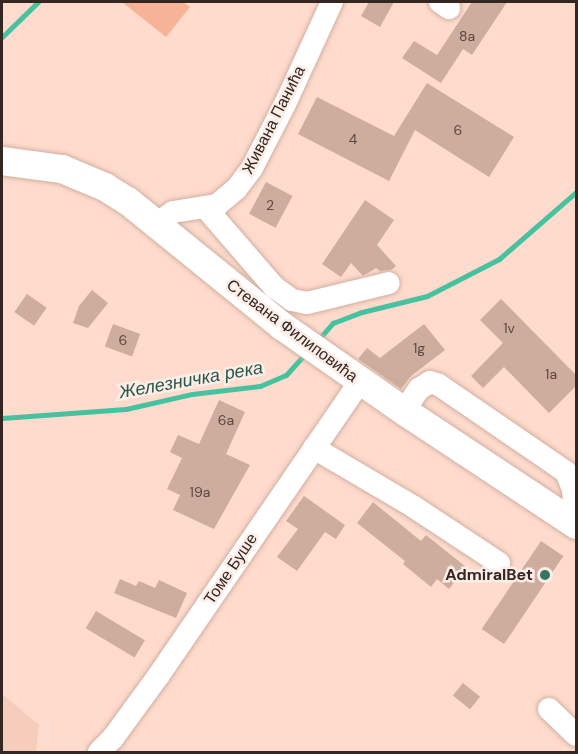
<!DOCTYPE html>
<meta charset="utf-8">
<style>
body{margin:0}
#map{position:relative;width:578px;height:754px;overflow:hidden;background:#fedbcc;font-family:"DM Sans",sans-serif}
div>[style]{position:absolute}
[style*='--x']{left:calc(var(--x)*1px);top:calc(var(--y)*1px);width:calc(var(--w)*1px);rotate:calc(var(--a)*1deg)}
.built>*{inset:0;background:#f6cdbb}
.green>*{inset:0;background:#f6b395}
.stream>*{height:5px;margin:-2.5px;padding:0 2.5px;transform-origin:2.5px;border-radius:2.5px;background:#46c2a0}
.building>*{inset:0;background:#ceac9e;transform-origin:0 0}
.roads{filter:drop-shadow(0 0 2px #d2b0a2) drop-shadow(0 0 2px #d2b0a2)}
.minor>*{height:22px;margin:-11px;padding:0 11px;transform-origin:11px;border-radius:11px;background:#fff}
.major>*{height:28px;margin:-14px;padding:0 14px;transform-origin:14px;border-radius:14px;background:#fff}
.dots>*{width:16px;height:16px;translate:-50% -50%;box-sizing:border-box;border:3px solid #fcede7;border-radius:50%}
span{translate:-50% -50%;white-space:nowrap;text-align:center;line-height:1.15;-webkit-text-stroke:5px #fcede7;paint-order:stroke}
.number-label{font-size:14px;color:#5a4841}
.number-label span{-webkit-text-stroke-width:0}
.street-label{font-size:16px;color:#342722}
.poi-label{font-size:16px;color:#342722;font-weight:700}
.right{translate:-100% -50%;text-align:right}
.water-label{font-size:18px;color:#27594a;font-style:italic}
.frame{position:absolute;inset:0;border:3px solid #342722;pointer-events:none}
</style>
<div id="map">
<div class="built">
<div style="clip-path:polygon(2px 694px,39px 725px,36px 752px,2px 752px)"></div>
</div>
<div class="green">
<div style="clip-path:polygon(122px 2px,183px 2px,190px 7px,166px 37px)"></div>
</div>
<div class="stream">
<div style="--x:2;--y:37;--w:50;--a:-44.2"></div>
<div style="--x:318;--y:340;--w:23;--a:-49"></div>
<div style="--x:333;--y:323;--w:31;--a:-21"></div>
<div style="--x:362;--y:312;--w:67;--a:-13.8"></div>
<div style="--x:427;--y:296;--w:81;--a:-27.2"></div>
<div style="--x:499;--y:259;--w:102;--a:-41"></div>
<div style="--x:2;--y:418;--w:124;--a:-4.2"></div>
<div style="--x:126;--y:409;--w:68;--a:-12.8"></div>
<div style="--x:192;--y:394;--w:68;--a:-6.7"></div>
<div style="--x:260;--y:386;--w:28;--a:-23"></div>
<div style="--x:286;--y:375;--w:30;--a:-48"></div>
</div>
<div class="building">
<div style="clip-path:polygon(369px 2px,394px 2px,380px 27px,361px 16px)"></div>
<div style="clip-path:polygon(472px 2px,507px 2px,472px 55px,463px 49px,441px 83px,402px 58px,414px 41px,437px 55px)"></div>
<div style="clip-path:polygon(427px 83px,514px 137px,489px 177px,415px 130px,389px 181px,298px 134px,317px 97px,394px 136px)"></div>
<div style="left:266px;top:182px;width:30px;height:36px;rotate:28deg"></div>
<div style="clip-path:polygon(365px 200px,394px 220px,377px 245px,396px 266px,391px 270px,380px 271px,376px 268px,363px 276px,351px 263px,341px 277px,322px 264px)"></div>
<div style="clip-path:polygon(92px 290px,108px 303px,88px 328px,73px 323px,79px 306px)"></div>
<div style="left:27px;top:294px;width:24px;height:22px;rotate:35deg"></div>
<div style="clip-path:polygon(501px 299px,576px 375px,576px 386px,549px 413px,504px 367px,483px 388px,471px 376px,503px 343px,480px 320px)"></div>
<div style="left:113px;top:324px;width:29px;height:24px;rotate:20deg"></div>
<div style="clip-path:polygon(424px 324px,445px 350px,411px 376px,401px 389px,358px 359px,367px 348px,380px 358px)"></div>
<div style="clip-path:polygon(219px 400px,245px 412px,226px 454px,250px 465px,214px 529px,173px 510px,180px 495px,167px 489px,182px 458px,170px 452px,178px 435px,199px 444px)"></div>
<div style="clip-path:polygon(304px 496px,345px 525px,336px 539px,325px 532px,297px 571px,277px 557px,298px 529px,286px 521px)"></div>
<div style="clip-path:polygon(373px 502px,421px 541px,426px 535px,466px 567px,449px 589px,437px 579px,431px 587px,403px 564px,405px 561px,357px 523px)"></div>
<div style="left:541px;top:541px;width:27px;height:106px;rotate:34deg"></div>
<div style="clip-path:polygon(120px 579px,136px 586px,139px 581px,155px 588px,159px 580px,187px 593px,176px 618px,114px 593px)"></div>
<div style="left:96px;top:611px;width:57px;height:20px;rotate:31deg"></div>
<div style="left:463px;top:683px;width:22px;height:16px;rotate:39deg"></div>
</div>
<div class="roads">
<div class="minor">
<div style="--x:440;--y:2;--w:11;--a:34"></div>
<div style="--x:205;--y:207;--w:106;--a:49.2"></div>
<div style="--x:274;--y:287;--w:22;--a:36"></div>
<div style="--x:292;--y:300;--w:15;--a:11"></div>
<div style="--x:307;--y:303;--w:84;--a:-13.7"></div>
<div style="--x:156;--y:224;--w:21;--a:-35"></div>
<div style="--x:173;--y:212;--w:45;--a:-9"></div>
<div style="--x:217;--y:205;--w:26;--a:-40"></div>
<div style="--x:237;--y:188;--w:25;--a:-53"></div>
<div style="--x:252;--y:168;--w:72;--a:-62.7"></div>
<div style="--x:285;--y:104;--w:112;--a:-65.3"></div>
<div style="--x:404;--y:411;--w:27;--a:-56"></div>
<div style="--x:419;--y:389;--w:13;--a:-32"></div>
<div style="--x:430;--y:382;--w:9;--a:18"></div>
<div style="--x:439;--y:385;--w:154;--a:34.4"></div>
<div style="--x:566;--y:472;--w:18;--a:68"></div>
<div style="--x:573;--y:489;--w:13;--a:86"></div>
<div style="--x:574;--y:502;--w:18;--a:109"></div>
<div style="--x:314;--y:448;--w:116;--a:30.5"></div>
<div style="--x:414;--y:507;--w:102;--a:33.4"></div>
<div style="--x:549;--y:709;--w:37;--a:44"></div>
<div style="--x:99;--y:752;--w:20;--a:-45"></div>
<div style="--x:113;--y:738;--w:78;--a:-53.9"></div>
<div style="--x:159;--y:675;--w:356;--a:-55.6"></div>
</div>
<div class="major">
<div style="--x:2;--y:161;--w:61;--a:7.6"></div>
<div style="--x:62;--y:169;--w:47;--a:22.7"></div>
<div style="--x:105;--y:187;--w:28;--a:32"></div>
<div style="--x:129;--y:202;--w:197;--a:39"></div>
<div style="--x:282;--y:326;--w:149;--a:34.9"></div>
<div style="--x:404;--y:411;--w:206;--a:33.5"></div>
</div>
</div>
<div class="dots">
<div style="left:545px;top:575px;background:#367462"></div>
</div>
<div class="number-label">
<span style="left:467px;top:36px">8a</span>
<span style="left:458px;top:130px">6</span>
<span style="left:353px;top:139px">4</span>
<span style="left:270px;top:205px">2</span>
<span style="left:509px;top:328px">1v</span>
<span style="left:123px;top:340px">6</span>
<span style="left:419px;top:348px">1g</span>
<span style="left:551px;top:374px">1a</span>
<span style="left:226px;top:420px">6a</span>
<span style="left:200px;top:492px">19a</span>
</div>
<div class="street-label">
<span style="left:274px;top:120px;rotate:-63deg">Живана Панића</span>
<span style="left:292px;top:331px;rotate:37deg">Стевана Филиповића</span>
<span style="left:231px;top:569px;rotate:-56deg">Томе Буше</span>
</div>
<div class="poi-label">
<span class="right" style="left:533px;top:575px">AdmiralBet</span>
</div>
<div class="water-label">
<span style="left:191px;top:380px;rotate:-10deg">Железничка река</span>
</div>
<div class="frame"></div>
</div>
